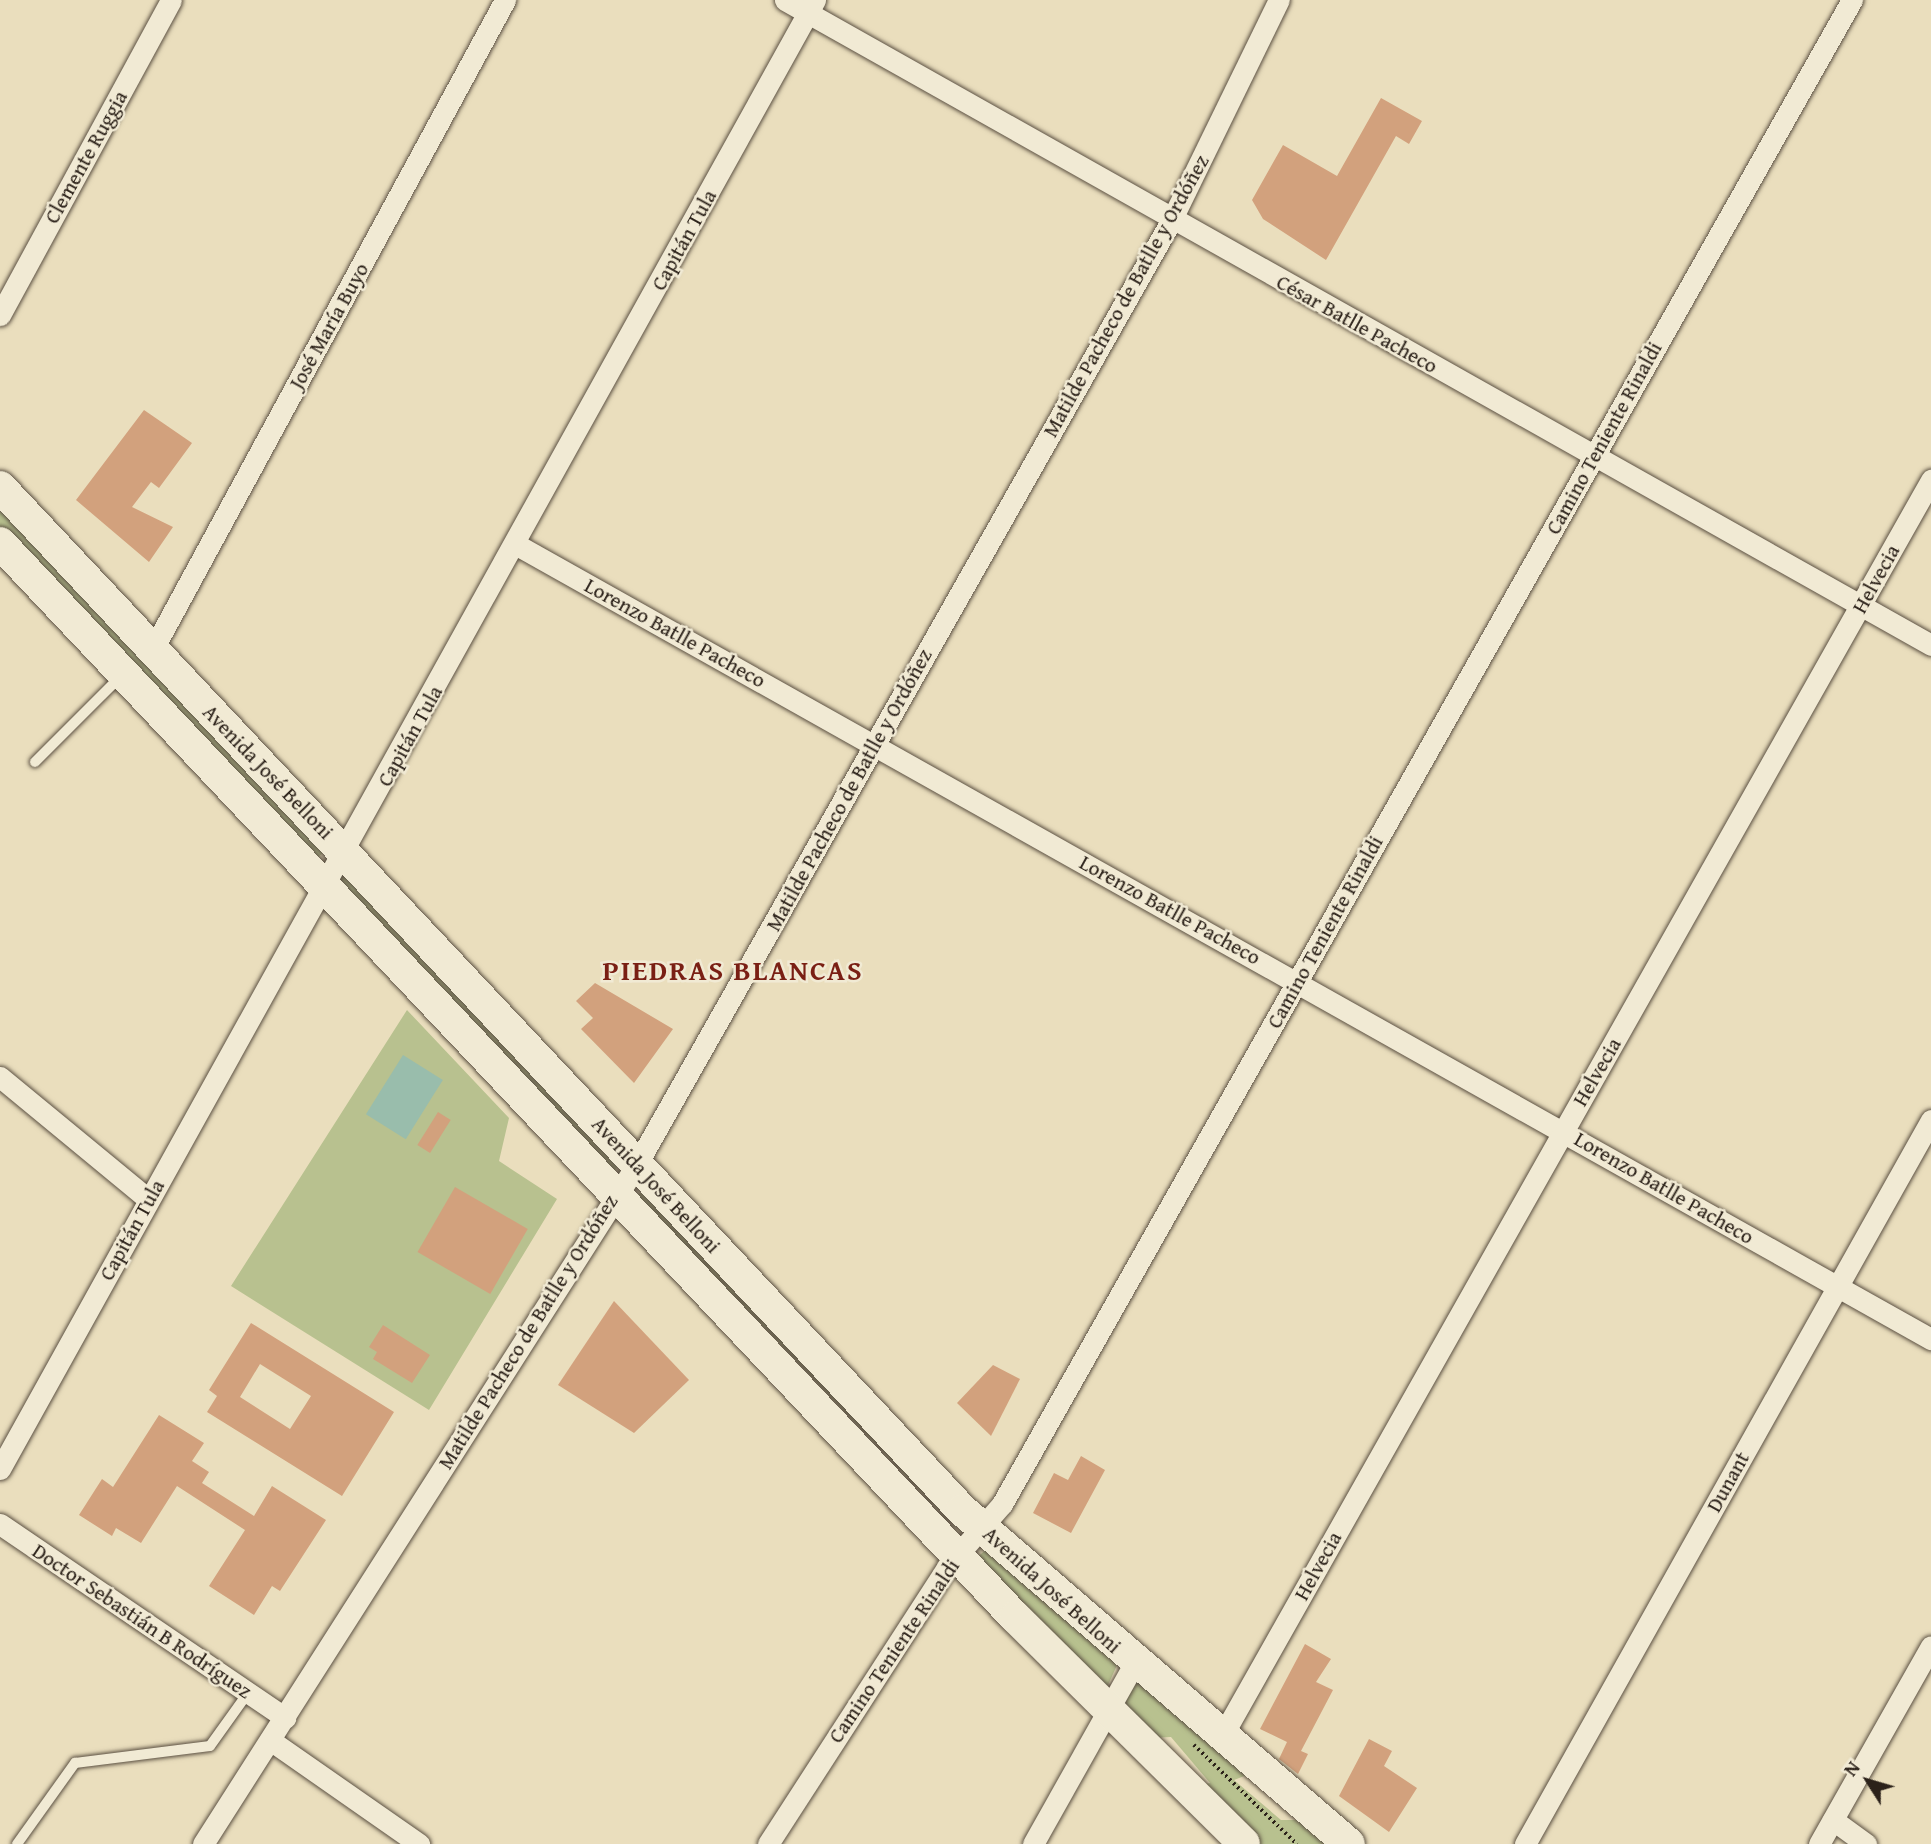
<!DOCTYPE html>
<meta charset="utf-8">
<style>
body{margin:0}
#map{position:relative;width:1931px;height:1844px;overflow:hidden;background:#eadebd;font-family:"Gentium Book Plus",serif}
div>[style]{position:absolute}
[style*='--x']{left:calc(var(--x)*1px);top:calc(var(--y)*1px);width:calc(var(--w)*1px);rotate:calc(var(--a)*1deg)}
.green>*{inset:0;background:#b8c18f}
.water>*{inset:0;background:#99bdac;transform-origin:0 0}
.building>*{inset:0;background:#d2a17d;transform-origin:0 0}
.path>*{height:3.5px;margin-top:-1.75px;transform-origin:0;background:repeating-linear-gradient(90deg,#2b2119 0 2px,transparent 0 5.5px)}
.roads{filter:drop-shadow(0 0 2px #5b5042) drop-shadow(0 0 2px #5b5042)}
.lane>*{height:10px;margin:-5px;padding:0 5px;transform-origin:5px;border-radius:5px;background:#f1ead4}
.street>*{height:21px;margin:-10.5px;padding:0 10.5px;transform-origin:10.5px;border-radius:10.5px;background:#f1ead4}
.secondary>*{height:32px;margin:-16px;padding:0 16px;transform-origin:16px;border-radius:16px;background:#f1ead4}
span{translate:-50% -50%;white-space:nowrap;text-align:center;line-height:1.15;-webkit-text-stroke:5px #f1ead4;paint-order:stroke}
.street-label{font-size:21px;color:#2b2119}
.district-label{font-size:28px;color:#7a1f14;font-weight:700;letter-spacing:2px}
.north{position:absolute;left:1833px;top:1746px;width:70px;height:70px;-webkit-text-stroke:5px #f1ead4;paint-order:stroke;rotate:307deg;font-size:19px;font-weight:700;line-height:28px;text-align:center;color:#2b2119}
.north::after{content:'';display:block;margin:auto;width:24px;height:32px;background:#2b2119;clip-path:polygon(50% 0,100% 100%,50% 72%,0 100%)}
</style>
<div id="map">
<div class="green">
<div style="clip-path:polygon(0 497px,324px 852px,317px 858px,0 533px)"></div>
<div style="clip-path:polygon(343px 868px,619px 1165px,614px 1171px,336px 882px)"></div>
<div style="clip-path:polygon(407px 1010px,509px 1118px,499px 1161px,557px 1199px,429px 1410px,231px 1286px)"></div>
<div style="clip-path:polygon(646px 1190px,946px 1512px,944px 1515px,637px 1195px)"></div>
<div style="clip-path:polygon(993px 1544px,1118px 1663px,1108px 1685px,1103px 1687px,975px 1559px)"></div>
<div style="clip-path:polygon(1140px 1680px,1252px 1773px,1234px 1780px,1281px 1820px,1303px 1820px,1333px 1844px,1252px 1844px,1194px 1786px,1210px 1783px,1171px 1737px,1150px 1738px,1122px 1711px,1123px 1690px)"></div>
</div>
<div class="water">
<div style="left:403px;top:1055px;width:47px;height:70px;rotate:32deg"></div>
</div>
<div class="building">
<div style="clip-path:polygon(1381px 98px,1422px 121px,1409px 144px,1396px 136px,1326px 260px,1263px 219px,1252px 200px,1283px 145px,1337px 176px)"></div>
<div style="clip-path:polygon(144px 410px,192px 443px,159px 488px,151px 482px,132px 507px,173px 527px,149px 562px,76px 500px)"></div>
<div style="clip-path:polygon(595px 983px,673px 1029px,634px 1083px,581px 1029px,593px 1018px,576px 1001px)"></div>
<div style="left:438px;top:1112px;width:15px;height:39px;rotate:32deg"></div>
<div style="left:455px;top:1187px;width:84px;height:75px;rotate:30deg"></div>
<div style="clip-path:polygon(614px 1301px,689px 1380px,634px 1433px,558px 1385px)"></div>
<div style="clip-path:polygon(evenodd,251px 1323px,394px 1412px,342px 1496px,207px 1412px,217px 1396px,209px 1390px,251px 1323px,260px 1364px,311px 1396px,290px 1429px,240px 1397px,260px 1364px)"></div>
<div style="clip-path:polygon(383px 1325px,430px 1355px,412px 1383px,373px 1359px,377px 1352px,369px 1347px)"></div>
<div style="clip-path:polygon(993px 1365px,1020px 1379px,991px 1436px,957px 1403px)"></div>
<div style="clip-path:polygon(159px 1415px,204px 1443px,192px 1461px,209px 1472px,202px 1483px,254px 1516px,272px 1486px,326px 1520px,280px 1591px,272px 1586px,254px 1615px,209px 1586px,245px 1530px,177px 1486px,141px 1543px,116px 1528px,112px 1536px,79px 1515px,102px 1479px,113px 1487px)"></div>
<div style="clip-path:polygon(1081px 1456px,1105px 1470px,1071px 1533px,1033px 1513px,1054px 1473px,1068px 1480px)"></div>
<div style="clip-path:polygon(1305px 1644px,1331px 1659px,1316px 1682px,1333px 1690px,1301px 1751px,1308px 1754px,1298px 1774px,1279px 1759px,1287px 1742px,1260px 1729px)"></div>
<div style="clip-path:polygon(1369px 1739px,1392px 1751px,1384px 1766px,1417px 1788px,1389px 1832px,1339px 1796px)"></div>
</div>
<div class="path">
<div style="--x:1194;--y:1745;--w:143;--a:43.9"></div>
</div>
<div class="roads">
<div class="lane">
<div style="--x:35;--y:762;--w:123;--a:-45"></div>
<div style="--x:17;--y:1844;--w:100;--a:-54.4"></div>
<div style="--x:75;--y:1763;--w:136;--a:-7.2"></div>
<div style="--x:210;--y:1746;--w:65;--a:-54.4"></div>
</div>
<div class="street">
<div style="--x:785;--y:0;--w:1315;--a:29.37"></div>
<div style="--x:0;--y:315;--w:358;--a:-61.5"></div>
<div style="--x:517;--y:545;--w:1622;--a:29.32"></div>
<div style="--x:152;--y:651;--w:741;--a:-61.53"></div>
<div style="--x:0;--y:1077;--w:192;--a:39.5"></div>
<div style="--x:0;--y:1469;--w:1680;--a:-60.98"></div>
<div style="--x:0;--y:1524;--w:345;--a:34.2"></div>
<div style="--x:1221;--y:1738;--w:1445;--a:-60.56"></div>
<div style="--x:270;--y:1740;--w:182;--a:34.9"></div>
<div style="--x:1833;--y:1820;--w:41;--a:36"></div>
<div style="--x:203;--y:1844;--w:807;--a:-57.45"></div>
<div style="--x:637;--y:1164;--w:1084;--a:-60.48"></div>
<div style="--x:1171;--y:221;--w:246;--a:-64"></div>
<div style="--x:768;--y:1844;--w:330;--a:-57.1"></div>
<div style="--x:947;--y:1567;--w:84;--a:-48.9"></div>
<div style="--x:1002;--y:1504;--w:1728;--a:-60.53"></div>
<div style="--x:1033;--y:1844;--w:206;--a:-60.7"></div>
<div style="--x:1525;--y:1844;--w:830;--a:-60.72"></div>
<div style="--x:1819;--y:1844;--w:227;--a:-60.5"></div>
</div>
<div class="secondary">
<div style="--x:0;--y:487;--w:1404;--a:46.76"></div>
<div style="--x:962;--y:1510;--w:511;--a:40.8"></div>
<div style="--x:0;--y:543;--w:1478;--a:46.62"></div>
<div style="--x:1015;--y:1617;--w:322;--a:44.7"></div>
</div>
</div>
<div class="street-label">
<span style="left:86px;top:157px;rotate:-61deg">Clemente Ruggia</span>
<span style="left:684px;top:240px;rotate:-61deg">Capitán Tula</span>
<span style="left:1126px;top:296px;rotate:-61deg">Matilde Pacheco de Batlle y Ordóñez</span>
<span style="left:1357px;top:324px;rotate:29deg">César Batlle Pacheco</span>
<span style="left:329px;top:326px;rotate:-61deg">José María Buyo</span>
<span style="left:1604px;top:438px;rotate:-61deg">Camino Teniente Rinaldi</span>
<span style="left:1876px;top:579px;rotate:-61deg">Helvecia</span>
<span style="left:675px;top:633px;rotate:29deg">Lorenzo Batlle Pacheco</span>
<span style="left:410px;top:736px;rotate:-61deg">Capitán Tula</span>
<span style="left:268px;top:772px;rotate:46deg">Avenida José Belloni</span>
<span style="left:849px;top:790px;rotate:-61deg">Matilde Pacheco de Batlle y Ordóñez</span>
<span style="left:1170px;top:910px;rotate:29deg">Lorenzo Batlle Pacheco</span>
<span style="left:1325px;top:932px;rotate:-61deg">Camino Teniente Rinaldi</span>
<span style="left:1597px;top:1072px;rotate:-60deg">Helvecia</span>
<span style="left:656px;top:1185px;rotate:47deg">Avenida José Belloni</span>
<span style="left:1664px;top:1188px;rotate:30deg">Lorenzo Batlle Pacheco</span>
<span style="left:132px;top:1230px;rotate:-61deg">Capitán Tula</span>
<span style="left:528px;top:1332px;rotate:-58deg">Matilde Pacheco de Batlle y Ordóñez</span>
<span style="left:1728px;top:1482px;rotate:-61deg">Dunant</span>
<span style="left:1318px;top:1566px;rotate:-61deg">Helvecia</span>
<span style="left:1052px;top:1590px;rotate:42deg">Avenida José Belloni</span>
<span style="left:142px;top:1621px;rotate:34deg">Doctor Sebastián B Rodríguez</span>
<span style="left:894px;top:1651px;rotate:-56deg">Camino Teniente Rinaldi</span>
</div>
<div class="district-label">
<span style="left:733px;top:970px">PIEDRAS BLANCAS</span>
</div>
<div class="north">N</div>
</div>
